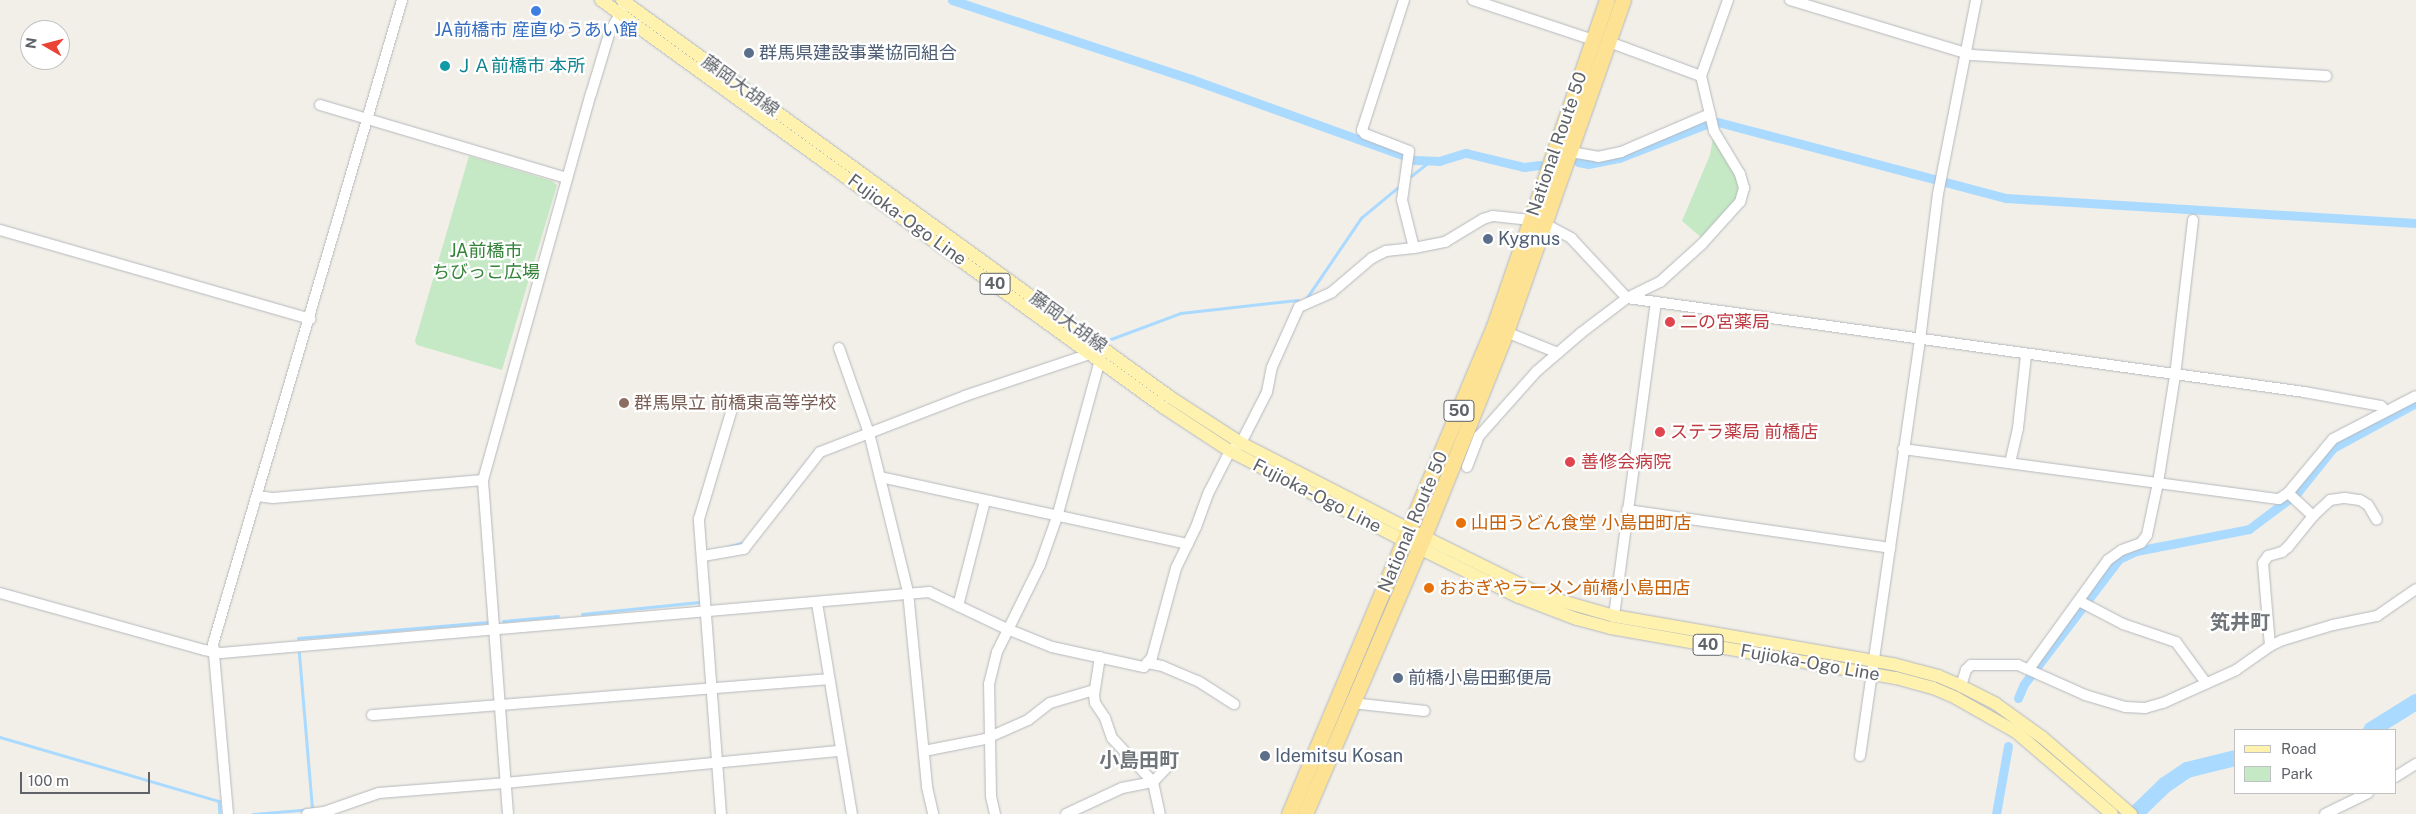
<!DOCTYPE html>
<meta charset="utf-8">
<style>
body{margin:0}
#map{position:relative;width:2416px;height:814px;overflow:hidden;background:#f1efe8;font-family:"Public Sans","Noto Sans JP",sans-serif}
div>[style]{position:absolute}
[style*='--x']{left:calc(var(--x)*1px);top:calc(var(--y)*1px);width:calc(var(--w)*1px);rotate:calc(var(--a)*1deg)}
.green>*{inset:0;background:#c5e8c5}
.stream>*{height:2.5px;margin:-1.25px;padding:0 1.25px;transform-origin:1.25px;border-radius:1.25px;background:#aadaff}
.canal>*{height:9px;margin:-4.5px;padding:0 4.5px;transform-origin:4.5px;border-radius:4.5px;background:#aadaff}
.river>*{height:16px;margin:-8px;padding:0 8px;transform-origin:8px;border-radius:8px;background:#aadaff}
.roads{filter:drop-shadow(0 0 1px #b5b8bc) drop-shadow(0 0 1px #b5b8bc)}
.minor>*{height:10px;margin:-5px;padding:0 5px;transform-origin:5px;border-radius:5px;background:#fff}
.major>*{height:12px;margin:-6px;padding:0 6px;transform-origin:6px;border-radius:6px;background:#fff2af}
.highway>*{height:15px;margin:-7.5px;padding:0 7.5px;transform-origin:7.5px;border-radius:7.5px;background:#fde293}
.dots>*{width:14px;height:14px;translate:-50% -50%;box-sizing:border-box;border:2px solid #fff;border-radius:50%}
span{translate:-50% -50%;white-space:nowrap;text-align:center;line-height:1.15;-webkit-text-stroke:4.5px #fff;paint-order:stroke}
.shield-label span{padding:1px 4px;background:#fff;border:1px solid;border-radius:4px;-webkit-text-stroke-width:0}
.shield-label{font-size:16px;color:#5f6368;font-weight:700}
.shop-label{font-size:18px;color:#366cbe}
.service-label{font-size:18px;color:#4e5e75}
.left{translate:0 -50%;text-align:left}
.culture-label{font-size:18px;color:#0d838f}
.street-label{font-size:18px;color:#5f6368}
.park-label{font-size:18px;color:#348238}
.health-label{font-size:18px;color:#be3a42}
.education-label{font-size:18px;color:#785e54}
.food-label{font-size:18px;color:#c56008}
.quarter-label{font-size:20px;color:#70757a;font-weight:700}
.legend{position:absolute;left:2234px;top:729px;width:162px;height:65px;box-sizing:border-box;background:#fff;border:1px solid #bfc1c3;margin:0;padding:6px 9px;list-style:none;font-size:15px;color:#5f6368}
.legend li{display:flex;align-items:center;gap:10px;height:25px}
.legend b{width:25px;border:1px solid #bfc1c3}
.north{position:absolute;left:20px;top:20px;width:50px;height:50px;box-sizing:border-box;background:#fff;border:1px solid #bfc1c3;border-radius:50%;rotate:278deg;font-size:14px;font-weight:700;line-height:20px;text-align:center;color:#5f6368}
.north::after{content:'';display:block;margin:auto;width:18px;height:22px;background:#ea4335;clip-path:polygon(50% 0,100% 100%,50% 72%,0 100%)}
.scale{position:absolute;left:20px;top:772px;width:130px;height:22px;box-sizing:border-box;border:2px solid #5f6368;border-top:0;padding-left:6px;font-size:15px;line-height:18px;white-space:nowrap;color:#5f6368;-webkit-text-stroke:4px #fff;paint-order:stroke}
</style>
<div id="map">
<div class="green">
<div style="clip-path:polygon(1713px 138px,1717px 140px,1740px 185px,1736px 201px,1702px 238px,1682px 221px,1710px 155px)"></div>
<div style="clip-path:polygon(469px 156px,552px 181px,557px 185px,502px 370px,417px 345px,415px 341px)"></div>
</div>
<div class="stream">
<div style="--x:1411;--y:176;--w:24;--a:-38"></div>
<div style="--x:1306;--y:299;--w:98;--a:-55.8"></div>
<div style="--x:1361;--y:218;--w:47;--a:-39.8"></div>
<div style="--x:1111;--y:339;--w:75;--a:-20.4"></div>
<div style="--x:1181;--y:313;--w:117;--a:-6.4"></div>
<div style="--x:781;--y:494;--w:59;--a:-51.2"></div>
<div style="--x:728;--y:547;--w:17;--a:-17"></div>
<div style="--x:582;--y:614;--w:120;--a:-5.8"></div>
<div style="--x:503;--y:621;--w:55;--a:-5.2"></div>
<div style="--x:298;--y:638;--w:190;--a:-4.8"></div>
<div style="--x:0;--y:737;--w:228;--a:16.3"></div>
<div style="--x:219;--y:801;--w:13;--a:86"></div>
<div style="--x:253;--y:814;--w:59;--a:-4.8"></div>
<div style="--x:312;--y:809;--w:156;--a:-94.8"></div>
</div>
<div class="canal">
<div style="--x:952;--y:0;--w:252;--a:18.3"></div>
<div style="--x:1191;--y:79;--w:224;--a:19.8"></div>
<div style="--x:1414;--y:160;--w:25;--a:2"></div>
<div style="--x:1439;--y:161;--w:28;--a:-17"></div>
<div style="--x:1466;--y:153;--w:60;--a:13.6"></div>
<div style="--x:1524;--y:167;--w:16;--a:-7"></div>
<div style="--x:1578;--y:162;--w:10;--a:11"></div>
<div style="--x:1588;--y:164;--w:32;--a:-11"></div>
<div style="--x:1619;--y:158;--w:93;--a:-21.3"></div>
<div style="--x:1706;--y:124;--w:12;--a:-9"></div>
<div style="--x:1718;--y:122;--w:298;--a:14.8"></div>
<div style="--x:2006;--y:198;--w:411;--a:3.5"></div>
<div style="--x:2018;--y:698;--w:15;--a:-67"></div>
<div style="--x:2024;--y:684;--w:157;--a:-52.8"></div>
<div style="--x:2119;--y:559;--w:19;--a:-25"></div>
<div style="--x:2136;--y:551;--w:115;--a:-11"></div>
<div style="--x:2249;--y:529;--w:60;--a:-36.9"></div>
<div style="--x:2297;--y:493;--w:58;--a:-51.3"></div>
<div style="--x:2333;--y:448;--w:94;--a:-28.5"></div>
<div style="--x:1996;--y:814;--w:69;--a:-80"></div>
</div>
<div class="river">
<div style="--x:2371;--y:730;--w:53;--a:-31.9"></div>
<div style="--x:2135;--y:814;--w:42;--a:-44"></div>
<div style="--x:2165;--y:785;--w:27;--a:-34"></div>
<div style="--x:2187;--y:770;--w:49;--a:-14"></div>
</div>
<div class="roads">
<div class="minor">
<div style="--x:1404;--y:0;--w:137;--a:107.9"></div>
<div style="--x:1362;--y:130;--w:5;--a:53"></div>
<div style="--x:1365;--y:134;--w:47;--a:21.1"></div>
<div style="--x:1409;--y:151;--w:49;--a:98.1"></div>
<div style="--x:1402;--y:200;--w:49;--a:76"></div>
<div style="--x:1414;--y:248;--w:32;--a:-11"></div>
<div style="--x:1445;--y:242;--w:44;--a:-31.2"></div>
<div style="--x:1483;--y:219;--w:10;--a:-17"></div>
<div style="--x:1493;--y:216;--w:38;--a:6"></div>
<div style="--x:1531;--y:220;--w:15;--a:16"></div>
<div style="--x:1545;--y:224;--w:30;--a:28"></div>
<div style="--x:1571;--y:238;--w:82;--a:47"></div>
<div style="--x:1627;--y:298;--w:683;--a:7.9"></div>
<div style="--x:2304;--y:392;--w:78;--a:10.3"></div>
<div style="--x:2381;--y:406;--w:7;--a:45"></div>
<div style="--x:1473;--y:0;--w:126;--a:18.4"></div>
<div style="--x:1790;--y:0;--w:190;--a:16.8"></div>
<div style="--x:1972;--y:55;--w:355;--a:3.4"></div>
<div style="--x:1609;--y:42;--w:98;--a:20.3"></div>
<div style="--x:320;--y:105;--w:257;--a:16.5"></div>
<div style="--x:1571;--y:152;--w:27;--a:10"></div>
<div style="--x:1598;--y:157;--w:24;--a:-12"></div>
<div style="--x:1621;--y:152;--w:97;--a:-23.1"></div>
<div style="--x:0;--y:230;--w:323;--a:16"></div>
<div style="--x:1506;--y:332;--w:56;--a:22"></div>
<div style="--x:839;--y:348;--w:90;--a:70.6"></div>
<div style="--x:869;--y:433;--w:164;--a:76.2"></div>
<div style="--x:908;--y:592;--w:196;--a:84.4"></div>
<div style="--x:927;--y:787;--w:28;--a:77"></div>
<div style="--x:1903;--y:449;--w:379;--a:7.6"></div>
<div style="--x:2279;--y:499;--w:11;--a:-34"></div>
<div style="--x:2288;--y:493;--w:70;--a:-50.2"></div>
<div style="--x:2333;--y:439;--w:93;--a:-27.4"></div>
<div style="--x:2010;--y:463;--w:36;--a:-77"></div>
<div style="--x:2018;--y:428;--w:73;--a:-83.7"></div>
<div style="--x:1467;--y:467;--w:33;--a:-69"></div>
<div style="--x:1479;--y:436;--w:87;--a:-48.3"></div>
<div style="--x:1537;--y:371;--w:58;--a:-40.8"></div>
<div style="--x:1581;--y:333;--w:58;--a:-37.3"></div>
<div style="--x:1627;--y:298;--w:37;--a:-26"></div>
<div style="--x:1660;--y:282;--w:57;--a:-42.1"></div>
<div style="--x:1702;--y:244;--w:57;--a:-47.9"></div>
<div style="--x:1740;--y:202;--w:15;--a:-74"></div>
<div style="--x:1744;--y:188;--w:15;--a:-106"></div>
<div style="--x:1740;--y:174;--w:50;--a:-121.2"></div>
<div style="--x:1714;--y:131;--w:57;--a:-103.3"></div>
<div style="--x:1701;--y:76;--w:81;--a:-70.4"></div>
<div style="--x:880;--y:477;--w:315;--a:12.3"></div>
<div style="--x:257;--y:496;--w:16;--a:7"></div>
<div style="--x:273;--y:498;--w:211;--a:-4.9"></div>
<div style="--x:1627;--y:510;--w:266;--a:8.2"></div>
<div style="--x:2313;--y:516;--w:23;--a:-43"></div>
<div style="--x:2330;--y:500;--w:15;--a:-8"></div>
<div style="--x:2345;--y:498;--w:15;--a:8"></div>
<div style="--x:2360;--y:500;--w:9;--a:32"></div>
<div style="--x:2368;--y:505;--w:17;--a:59"></div>
<div style="--x:703;--y:556;--w:42;--a:-9.7"></div>
<div style="--x:744;--y:549;--w:123;--a:-51.9"></div>
<div style="--x:820;--y:452;--w:155;--a:-21.1"></div>
<div style="--x:965;--y:396;--w:132;--a:-18.6"></div>
<div style="--x:0;--y:593;--w:212;--a:15.6"></div>
<div style="--x:204;--y:650;--w:17;--a:10"></div>
<div style="--x:221;--y:653;--w:711;--a:-4.92"></div>
<div style="--x:929;--y:592;--w:86;--a:25.4"></div>
<div style="--x:1007;--y:629;--w:48;--a:21.8"></div>
<div style="--x:1052;--y:647;--w:94;--a:12.3"></div>
<div style="--x:1144;--y:667;--w:13;--a:-51"></div>
<div style="--x:1152;--y:657;--w:92;--a:-74.9"></div>
<div style="--x:1176;--y:568;--w:46;--a:-64"></div>
<div style="--x:1196;--y:527;--w:37;--a:-70"></div>
<div style="--x:1209;--y:492;--w:46;--a:-62.9"></div>
<div style="--x:1230;--y:451;--w:14;--a:-36"></div>
<div style="--x:1241;--y:443;--w:57;--a:-63"></div>
<div style="--x:1267;--y:392;--w:25;--a:-79"></div>
<div style="--x:1272;--y:367;--w:66;--a:-65.8"></div>
<div style="--x:1299;--y:307;--w:36;--a:-24"></div>
<div style="--x:1332;--y:292;--w:52;--a:-40.4"></div>
<div style="--x:1372;--y:258;--w:16;--a:-27"></div>
<div style="--x:1386;--y:251;--w:28;--a:-6"></div>
<div style="--x:2079;--y:601;--w:50;--a:27.6"></div>
<div style="--x:2123;--y:624;--w:56;--a:18.8"></div>
<div style="--x:2176;--y:642;--w:51;--a:53.8"></div>
<div style="--x:817;--y:603;--w:214;--a:80.6"></div>
<div style="--x:958;--y:606;--w:108;--a:-75.6"></div>
<div style="--x:1614;--y:616;--w:317;--a:-82.4"></div>
<div style="--x:2270;--y:646;--w:83;--a:-94.8"></div>
<div style="--x:2263;--y:563;--w:9;--a:-54"></div>
<div style="--x:2268;--y:556;--w:15;--a:-16"></div>
<div style="--x:2282;--y:552;--w:8;--a:-40"></div>
<div style="--x:2288;--y:547;--w:40;--a:-51"></div>
<div style="--x:2313;--y:516;--w:34;--a:-137"></div>
<div style="--x:1100;--y:657;--w:38;--a:99"></div>
<div style="--x:1094;--y:695;--w:8;--a:83"></div>
<div style="--x:1095;--y:703;--w:18;--a:56"></div>
<div style="--x:1105;--y:718;--w:21;--a:71"></div>
<div style="--x:1112;--y:738;--w:60;--a:47"></div>
<div style="--x:1153;--y:782;--w:33;--a:78"></div>
<div style="--x:1147;--y:663;--w:15;--a:11"></div>
<div style="--x:1162;--y:666;--w:39;--a:23"></div>
<div style="--x:1198;--y:681;--w:43;--a:32.6"></div>
<div style="--x:2029;--y:669;--w:135;--a:-54.1"></div>
<div style="--x:2108;--y:560;--w:17;--a:-36"></div>
<div style="--x:2122;--y:550;--w:20;--a:-20"></div>
<div style="--x:2141;--y:543;--w:10;--a:-53"></div>
<div style="--x:2147;--y:535;--w:53;--a:-78.1"></div>
<div style="--x:2158;--y:483;--w:108;--a:-81"></div>
<div style="--x:2175;--y:376;--w:157;--a:-83.4"></div>
<div style="--x:1961;--y:686;--w:17;--a:-73"></div>
<div style="--x:1966;--y:670;--w:7;--a:-45"></div>
<div style="--x:1971;--y:665;--w:47;--a:0"></div>
<div style="--x:2018;--y:665;--w:73;--a:24.1"></div>
<div style="--x:2085;--y:695;--w:42;--a:16.7"></div>
<div style="--x:2125;--y:707;--w:20;--a:3"></div>
<div style="--x:2145;--y:708;--w:19;--a:-16"></div>
<div style="--x:2163;--y:703;--w:80;--a:-24.3"></div>
<div style="--x:2236;--y:670;--w:42;--a:-35.2"></div>
<div style="--x:2270;--y:646;--w:14;--a:-25"></div>
<div style="--x:2283;--y:640;--w:52;--a:-16.7"></div>
<div style="--x:2333;--y:625;--w:45;--a:-11.6"></div>
<div style="--x:2377;--y:616;--w:47;--a:-34.7"></div>
<div style="--x:1352;--y:703;--w:73;--a:6.3"></div>
<div style="--x:372;--y:715;--w:458;--a:-4.5"></div>
<div style="--x:924;--y:751;--w:62;--a:-11.1"></div>
<div style="--x:985;--y:739;--w:47;--a:-23.8"></div>
<div style="--x:1028;--y:720;--w:28;--a:-38"></div>
<div style="--x:1050;--y:703;--w:46;--a:-16.5"></div>
<div style="--x:1860;--y:756;--w:420;--a:-81.8"></div>
<div style="--x:1920;--y:340;--w:147;--a:-83"></div>
<div style="--x:1938;--y:194;--w:198;--a:-78.9"></div>
<div style="--x:2395;--y:777;--w:25;--a:-32"></div>
<div style="--x:228;--y:814;--w:171;--a:-95"></div>
<div style="--x:213;--y:644;--w:671;--a:-73.64"></div>
<div style="--x:307;--y:814;--w:17;--a:-7"></div>
<div style="--x:324;--y:812;--w:58;--a:-19.1"></div>
<div style="--x:379;--y:793;--w:126;--a:-4.5"></div>
<div style="--x:505;--y:783;--w:337;--a:-5.5"></div>
<div style="--x:508;--y:814;--w:335;--a:-94.3"></div>
<div style="--x:483;--y:480;--w:401;--a:-74.4"></div>
<div style="--x:591;--y:94;--w:66;--a:-73.2"></div>
<div style="--x:610;--y:31;--w:27;--a:-59"></div>
<div style="--x:721;--y:814;--w:296;--a:-94.3"></div>
<div style="--x:699;--y:519;--w:115;--a:-73.3"></div>
<div style="--x:995;--y:814;--w:18;--a:-103"></div>
<div style="--x:991;--y:796;--w:112;--a:-91"></div>
<div style="--x:989;--y:684;--w:33;--a:-76"></div>
<div style="--x:997;--y:652;--w:97;--a:-63.7"></div>
<div style="--x:1040;--y:565;--w:51;--a:-70.5"></div>
<div style="--x:1057;--y:517;--w:163;--a:-74.7"></div>
<div style="--x:1066;--y:814;--w:62;--a:-24.9"></div>
<div style="--x:1122;--y:788;--w:32;--a:-11"></div>
<div style="--x:1153;--y:782;--w:25;--a:-47"></div>
<div style="--x:2325;--y:814;--w:48;--a:-26"></div>
</div>
<div class="major">
<div style="--x:601;--y:0;--w:694;--a:35.91"></div>
<div style="--x:1163;--y:407;--w:80;--a:33.3"></div>
<div style="--x:1230;--y:451;--w:197;--a:27.2"></div>
<div style="--x:1405;--y:541;--w:127;--a:26.2"></div>
<div style="--x:1519;--y:597;--w:62;--a:20.8"></div>
<div style="--x:1577;--y:619;--w:35;--a:15"></div>
<div style="--x:1611;--y:628;--w:289;--a:10"></div>
<div style="--x:1896;--y:678;--w:38;--a:15"></div>
<div style="--x:1933;--y:688;--w:25;--a:23"></div>
<div style="--x:1956;--y:698;--w:69;--a:29.5"></div>
<div style="--x:2016;--y:732;--w:126;--a:40.5"></div>
<div style="--x:622;--y:0;--w:677;--a:35.92"></div>
<div style="--x:1170;--y:397;--w:85;--a:32.9"></div>
<div style="--x:1241;--y:443;--w:190;--a:27.2"></div>
<div style="--x:1410;--y:530;--w:149;--a:26.2"></div>
<div style="--x:1544;--y:596;--w:73;--a:15.9"></div>
<div style="--x:1614;--y:616;--w:283;--a:9.8"></div>
<div style="--x:1893;--y:664;--w:47;--a:14.9"></div>
<div style="--x:1938;--y:676;--w:25;--a:23"></div>
<div style="--x:1961;--y:686;--w:39;--a:27"></div>
<div style="--x:1996;--y:704;--w:57;--a:35.7"></div>
<div style="--x:2042;--y:737;--w:118;--a:40.9"></div>
</div>
<div class="highway">
<div style="--x:1289;--y:814;--w:529;--a:-67.21"></div>
<div style="--x:1494;--y:326;--w:345;--a:-70.9"></div>
<div style="--x:1305;--y:814;--w:302;--a:-66.8"></div>
<div style="--x:1424;--y:536;--w:220;--a:-68.1"></div>
<div style="--x:1506;--y:332;--w:352;--a:-70.6"></div>
</div>
</div>
<div class="dots">
<div style="left:536px;top:11px;background:#3f7fe0"></div>
<div style="left:749px;top:53px;background:#5c6f8a"></div>
<div style="left:445px;top:66px;background:#0f9aa8"></div>
<div style="left:1488px;top:239px;background:#5c6f8a"></div>
<div style="left:1670px;top:322px;background:#e0444e"></div>
<div style="left:624px;top:403px;background:#8d6e63"></div>
<div style="left:1660px;top:432px;background:#e0444e"></div>
<div style="left:1570px;top:462px;background:#e0444e"></div>
<div style="left:1461px;top:523px;background:#e8710a"></div>
<div style="left:1429px;top:588px;background:#e8710a"></div>
<div style="left:1398px;top:678px;background:#5c6f8a"></div>
<div style="left:1265px;top:756px;background:#5c6f8a"></div>
</div>
<div class="shield-label">
<span style="left:995px;top:284px">40</span>
<span style="left:1459px;top:411px">50</span>
<span style="left:1708px;top:645px">40</span>
</div>
<div class="shop-label">
<span style="left:536px;top:30px">JA前橋市 産直ゆうあい館</span>
</div>
<div class="service-label">
<span class="left" style="left:759px;top:53px">群馬県建設事業協同組合</span>
<span class="left" style="left:1498px;top:239px">Kygnus</span>
<span class="left" style="left:1408px;top:678px">前橋小島田郵便局</span>
<span class="left" style="left:1275px;top:756px">Idemitsu Kosan</span>
</div>
<div class="culture-label">
<span class="left" style="left:455px;top:66px">ＪＡ前橋市 本所</span>
</div>
<div class="street-label">
<span style="left:740px;top:86px;rotate:36deg">藤岡大胡線</span>
<span style="left:1557px;top:144px;rotate:-71deg">National Route 50</span>
<span style="left:907px;top:220px;rotate:36deg">Fujioka-Ogo Line</span>
<span style="left:1068px;top:322px;rotate:36deg">藤岡大胡線</span>
<span style="left:1317px;top:496px;rotate:27deg">Fujioka-Ogo Line</span>
<span style="left:1413px;top:522px;rotate:-67deg">National Route 50</span>
<span style="left:1810px;top:663px;rotate:10deg">Fujioka-Ogo Line</span>
</div>
<div class="park-label">
<span style="left:486px;top:262px">JA前橋市<br>ちびっこ広場</span>
</div>
<div class="health-label">
<span class="left" style="left:1680px;top:322px">二の宮薬局</span>
<span class="left" style="left:1670px;top:432px">ステラ薬局 前橋店</span>
<span class="left" style="left:1581px;top:462px">善修会病院</span>
</div>
<div class="education-label">
<span class="left" style="left:634px;top:403px">群馬県立 前橋東高等学校</span>
</div>
<div class="food-label">
<span class="left" style="left:1471px;top:523px">山田うどん食堂 小島田町店</span>
<span class="left" style="left:1439px;top:588px">おおぎやラーメン前橋小島田店</span>
</div>
<div class="quarter-label">
<span style="left:2240px;top:622px">笂井町</span>
<span style="left:1139px;top:760px">小島田町</span>
</div>
<ul class="legend">
<li><b style="height:6px;background:#fff2af"></b>Road</li>
<li><b style="height:14px;background:#c5e8c5"></b>Park</li>
</ul>
<div class="north">N</div>
<div class="scale">100 m</div>
</div>
